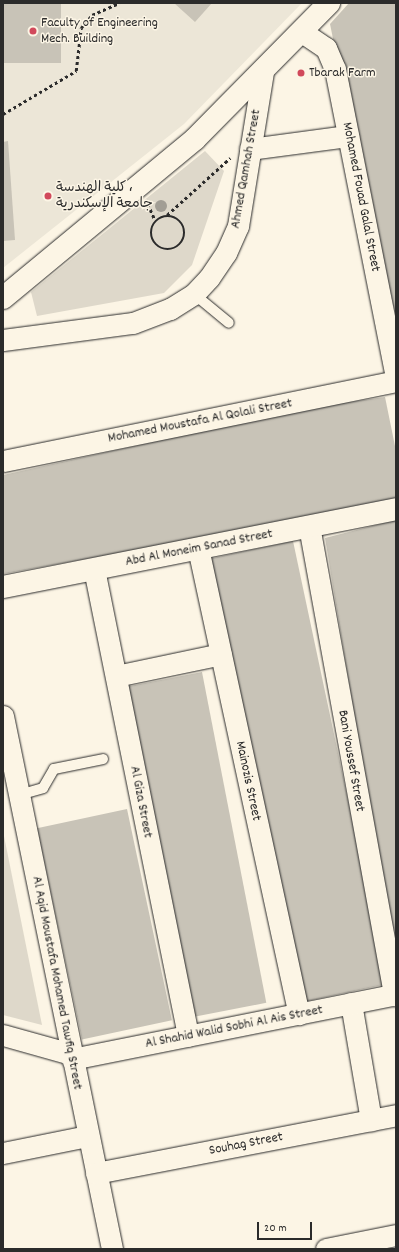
<!DOCTYPE html>
<meta charset="utf-8">
<style>
body{margin:0}
#map{position:relative;width:399px;height:1252px;overflow:hidden;background:#fcf5e5;font-family:Dekko,"Playpen Sans Arabic",sans-serif}
div>[style]{position:absolute}
[style*='--x']{left:calc(var(--x)*1px);top:calc(var(--y)*1px);width:calc(var(--w)*1px);rotate:calc(var(--a)*1deg)}
.built>*{inset:0;background:#ece6d7}
.green>*{inset:0;background:#ded8ca}
.building>*{inset:0;background:#c8c3b7;transform-origin:0 0}
.path>*{height:2.5px;margin-top:-1.25px;transform-origin:0;background:repeating-linear-gradient(90deg,#2b2b2b 0 3px,transparent 0 6px)}
.path>.ring{margin:-1.25px;padding:0;box-sizing:content-box;background:none;border:2.5px solid #2b2b2b;border-radius:50%}
.roads{filter:drop-shadow(0 0 1px #2b2b2b) drop-shadow(0 0 1px #2b2b2b)}
.lane>*{height:10px;margin:-5px;padding:0 5px;transform-origin:5px;border-radius:5px;background:#fcf5e5}
.street>*{height:21px;margin:-10.5px;padding:0 10.5px;transform-origin:10.5px;border-radius:10.5px;background:#fcf5e5}
.secondary>*{height:22px;margin:-11px;padding:0 11px;transform-origin:11px;border-radius:11px;background:#fcf5e5}
.trees>*{width:12px;height:12px;margin:-6px;border-radius:50%;background:#a29e95}
.dots>*{width:11px;height:11px;translate:-50% -50%;box-sizing:border-box;border:2px solid #fcf5e5;border-radius:50%}
span{translate:-50% -50%;white-space:nowrap;text-align:center;line-height:1.15;-webkit-text-stroke:3px #fcf5e5;paint-order:stroke}
.poi-label{font-size:14px;color:#2b2b2b}
.left{translate:0 -50%;text-align:left}
.street-label{font-size:14px;color:#2b2b2b}
.frame{position:absolute;inset:0;border:4px solid #2b2b2b;pointer-events:none}
.scale{position:absolute;left:257px;top:1222px;width:55px;height:18px;box-sizing:border-box;border:2px solid #2b2b2b;border-top:0;padding-left:5px;font-size:12px;line-height:14px;white-space:nowrap;color:#2b2b2b;-webkit-text-stroke:3px #fcf5e5;paint-order:stroke}
</style>
<div id="map">
<div class="built">
<div style="clip-path:polygon(3px 3px,302px 3px,184px 124px,3px 268px)"></div>
</div>
<div class="green">
<div style="clip-path:polygon(205px 151px,224px 171px,192px 265px,164px 293px,37px 316px,31px 292px)"></div>
<div style="clip-path:polygon(3px 831px,42px 1025px,3px 1015px)"></div>
</div>
<div class="building">
<div style="left:3px;top:3px;width:58px;height:60px"></div>
<div style="clip-path:polygon(174px 3px,212px 3px,195px 22px)"></div>
<div style="clip-path:polygon(349px 3px,396px 3px,396px 347px,330px 24px)"></div>
<div style="clip-path:polygon(8px 141px,15px 240px,3px 241px,3px 142px)"></div>
<div style="clip-path:polygon(385px 397px,396px 451px,396px 503px,3px 574px,3px 475px,307px 408px)"></div>
<div style="clip-path:polygon(396px 520px,396px 962px,395px 962px,325px 538px)"></div>
<div style="left:293px;top:541px;width:453px;height:84px;rotate:78deg"></div>
<div style="left:202px;top:672px;width:337px;height:76px;rotate:79deg"></div>
<div style="left:127px;top:809px;width:216px;height:92px;rotate:78deg"></div>
</div>
<div class="path">
<div style="--x:3;--y:114;--w:85;--a:-30.5"></div>
<div style="--x:76;--y:71;--w:43;--a:-83.4"></div>
<div style="--x:81;--y:28;--w:17;--a:-50"></div>
<div style="--x:92;--y:15;--w:30;--a:-24"></div>
<div style="--x:148;--y:204;--w:17;--a:66"></div>
<div style="--x:167;--y:215;--w:85;--a:-42.1"></div>
<div class="ring" style="left:151px;top:216px;width:31.5px;height:31.5px"></div>
</div>
<div class="roads">
<div class="lane">
<div style="--x:194;--y:294;--w:45;--a:39.6"></div>
<div style="--x:19;--y:795;--w:25;--a:-16"></div>
<div style="--x:43;--y:788;--w:22;--a:-60"></div>
<div style="--x:54;--y:769;--w:50;--a:-11.5"></div>
</div>
<div class="street">
<div style="--x:302;--y:32;--w:29;--a:34"></div>
<div style="--x:326;--y:48;--w:23;--a:67"></div>
<div style="--x:335;--y:69;--w:313;--a:78.8"></div>
<div style="--x:250;--y:149;--w:99;--a:-7.6"></div>
<div style="--x:3;--y:340;--w:131;--a:-7.5"></div>
<div style="--x:133;--y:323;--w:40;--a:-21"></div>
<div style="--x:170;--y:309;--w:28;--a:-32"></div>
<div style="--x:194;--y:294;--w:22;--a:-47"></div>
<div style="--x:209;--y:278;--w:30;--a:-56"></div>
<div style="--x:226;--y:253;--w:30;--a:-66"></div>
<div style="--x:238;--y:226;--w:156;--a:-80.8"></div>
<div style="--x:3;--y:461;--w:401;--a:-11.5"></div>
<div style="--x:309;--y:526;--w:477;--a:79.7"></div>
<div style="--x:198;--y:548;--w:477;--a:77.8"></div>
<div style="--x:94;--y:569;--w:476;--a:78.6"></div>
<div style="--x:116;--y:676;--w:107;--a:-11.8"></div>
<div style="--x:3;--y:716;--w:544;--a:78.44"></div>
<div style="--x:351;--y:1003;--w:119;--a:80.3"></div>
<div style="--x:3;--y:1035;--w:71;--a:15.6"></div>
<div style="--x:72;--y:1059;--w:330;--a:-11.3"></div>
<div style="--x:3;--y:1153;--w:86;--a:-11.4"></div>
<div style="--x:96;--y:1173;--w:306;--a:-10.9"></div>
<div style="--x:326;--y:1249;--w:71;--a:-11.3"></div>
</div>
<div class="secondary">
<div style="--x:3;--y:298;--w:249;--a:-39.6"></div>
<div style="--x:195;--y:139;--w:191;--a:-45.4"></div>
<div style="--x:3;--y:587;--w:401;--a:-11.2"></div>
</div>
</div>
<div class="trees">
<div style="left:161px;top:206px"></div>
</div>
<div class="dots">
<div style="left:33px;top:31px;background:#d1495b"></div>
<div style="left:301px;top:73px;background:#d1495b"></div>
<div style="left:48px;top:196px;background:#d1495b"></div>
</div>
<div class="poi-label">
<span class="left" style="left:41px;top:31px">Faculty of Engineering<br>Mech. Building</span>
<span class="left" style="left:309px;top:73px">Tbarak Farm</span>
<span class="left" style="left:56px;top:196px">كلية الهندسة ،<br>جامعة الإسكندرية</span>
</div>
<div class="street-label">
<span style="left:246px;top:169px;rotate:-80deg">Ahmed Qamhah Street</span>
<span style="left:361px;top:197px;rotate:79deg">Mohamed Fouad Galal Street</span>
<span style="left:200px;top:421px;rotate:-11deg">Mohamed Moustafa Al Qolali Street</span>
<span style="left:199px;top:548px;rotate:-11deg">Abd Al Moneim Sanad Street</span>
<span style="left:351px;top:761px;rotate:80deg">Bani Youssef Street</span>
<span style="left:248px;top:781px;rotate:78deg">Mainozis Street</span>
<span style="left:141px;top:802px;rotate:79deg">Al Giza Street</span>
<span style="left:57px;top:983px;rotate:79deg">Al Aqid Moustafa Mohamed Tawfiq Street</span>
<span style="left:234px;top:1027px;rotate:-11deg">Al Shahid Walid Sobhi Al Ais Street</span>
<span style="left:246px;top:1144px;rotate:-11deg">Souhag Street</span>
</div>
<div class="frame"></div>
<div class="scale">20 m</div>
</div>
